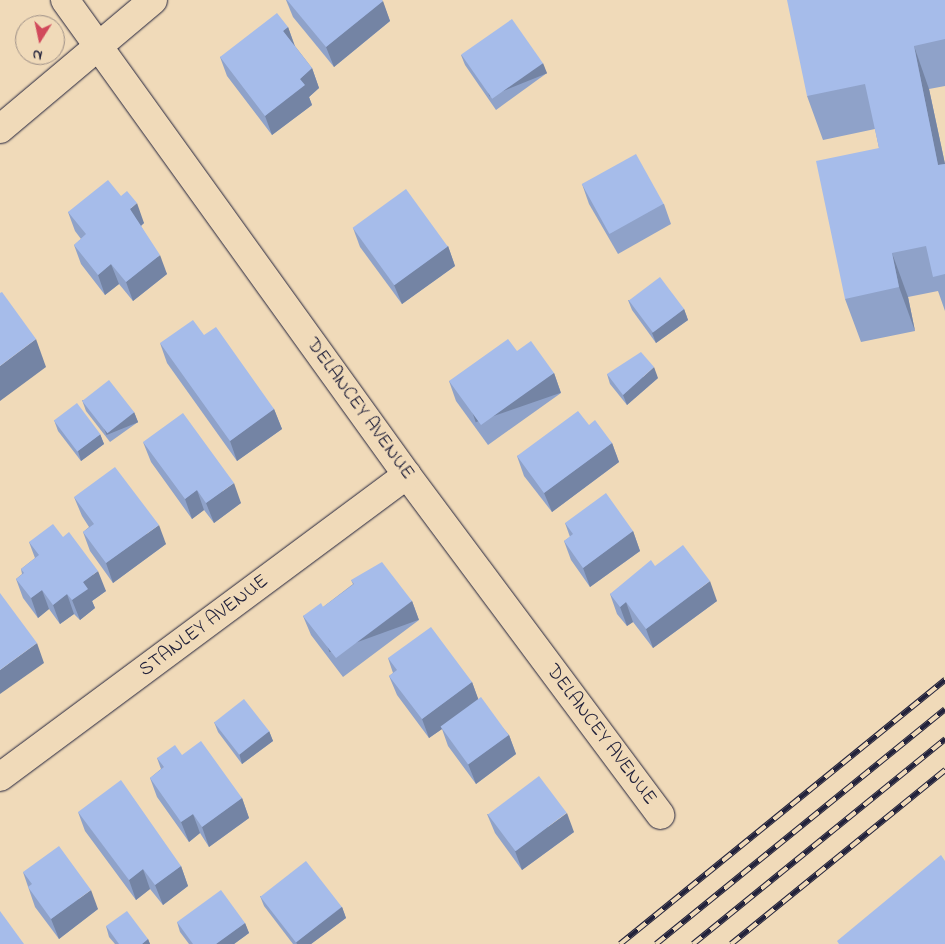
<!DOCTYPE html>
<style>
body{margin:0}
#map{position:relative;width:945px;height:944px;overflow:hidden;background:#f0dab9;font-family:"Indie Flower",sans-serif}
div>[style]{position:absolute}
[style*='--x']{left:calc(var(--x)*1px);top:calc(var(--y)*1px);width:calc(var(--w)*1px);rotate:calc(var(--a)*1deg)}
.roads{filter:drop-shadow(0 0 1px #22223b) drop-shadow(0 0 1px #22223b)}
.minor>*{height:28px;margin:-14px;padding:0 14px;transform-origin:14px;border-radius:14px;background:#f0dab9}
.rail>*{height:5.5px;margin-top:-2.75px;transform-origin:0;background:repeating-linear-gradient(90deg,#f0dab9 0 11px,#22223b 0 22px);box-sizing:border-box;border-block:1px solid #22223b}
.wall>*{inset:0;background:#8fa2c9}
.shaded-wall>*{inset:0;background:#7484a4;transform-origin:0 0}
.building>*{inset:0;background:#a6bcea;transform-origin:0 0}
span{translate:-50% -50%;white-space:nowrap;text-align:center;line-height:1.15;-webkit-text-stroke:4px #f0dab9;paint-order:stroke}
.street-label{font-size:20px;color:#22223b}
.north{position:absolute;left:15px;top:15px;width:50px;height:50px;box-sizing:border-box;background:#f0dab9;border:1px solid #9e9087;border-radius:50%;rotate:190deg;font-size:14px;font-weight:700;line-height:20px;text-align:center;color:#22223b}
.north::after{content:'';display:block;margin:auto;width:18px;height:22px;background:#d1495b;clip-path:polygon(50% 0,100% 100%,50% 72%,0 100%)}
</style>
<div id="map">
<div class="roads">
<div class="minor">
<div style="--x:65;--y:0;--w:585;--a:54.25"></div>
<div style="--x:407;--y:475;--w:424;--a:53.3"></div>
<div style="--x:0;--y:129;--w:200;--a:-40.1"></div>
<div style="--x:0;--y:777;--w:507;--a:-36.58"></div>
</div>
</div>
<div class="rail">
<div style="--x:620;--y:944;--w:419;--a:-39.1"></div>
<div style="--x:656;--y:944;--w:372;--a:-39.1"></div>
<div style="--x:693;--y:944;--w:325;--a:-39.1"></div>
<div style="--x:731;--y:944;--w:276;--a:-39.1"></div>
</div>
<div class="wall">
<div style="clip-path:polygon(286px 0,382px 0,390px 21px,334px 67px,293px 17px)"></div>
<div style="clip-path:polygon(945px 0,945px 86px,929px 89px,945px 164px,945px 311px,938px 291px,908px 297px,915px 331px,861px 342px,845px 299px,879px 148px,875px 129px,823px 140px,807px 96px)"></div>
<div style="clip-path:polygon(288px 27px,295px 46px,312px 68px,319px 88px,309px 97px,312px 105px,272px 135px,227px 76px,220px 57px)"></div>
<div style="clip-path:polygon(461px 55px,547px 73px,496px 110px,465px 65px)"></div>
<div style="clip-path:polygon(582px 184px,664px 204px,671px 224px,618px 254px,589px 204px)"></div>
<div style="clip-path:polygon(121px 196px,144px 223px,141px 226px,167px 274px,133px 301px,119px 284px,105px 295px,81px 264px,74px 245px,81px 239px,75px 231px,68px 212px)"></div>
<div style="clip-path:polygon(353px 228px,448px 246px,455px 266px,402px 304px,360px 247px)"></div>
<div style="clip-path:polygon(628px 300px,684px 309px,688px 320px,656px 343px,632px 310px)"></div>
<div style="clip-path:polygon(160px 343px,274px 409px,282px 429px,237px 461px,167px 363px)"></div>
<div style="clip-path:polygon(554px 373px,561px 393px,488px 445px,456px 401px,449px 381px)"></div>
<div style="clip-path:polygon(607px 374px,658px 378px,627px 405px,610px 384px)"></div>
<div style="clip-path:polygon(82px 400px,134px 412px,138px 422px,110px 442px,86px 411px)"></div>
<div style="clip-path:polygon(54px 420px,100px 434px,104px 444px,81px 461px,58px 431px)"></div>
<div style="clip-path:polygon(589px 425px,612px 443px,619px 462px,552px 512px,524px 476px,517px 456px)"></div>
<div style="clip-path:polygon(143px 442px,241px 503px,214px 523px,204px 510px,192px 519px,151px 462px)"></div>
<div style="clip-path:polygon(74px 497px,166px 544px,113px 583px,90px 551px,83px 532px,89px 527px,82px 516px)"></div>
<div style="clip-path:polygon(565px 523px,633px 531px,640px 551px,590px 587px,571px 560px,564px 541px,570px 537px)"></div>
<div style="clip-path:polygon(63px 537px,106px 591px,92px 601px,95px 608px,80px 620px,74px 614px,60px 624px,49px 609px,38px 618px,23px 598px,16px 579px,22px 574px,21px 569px,35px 558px,29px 542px)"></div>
<div style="clip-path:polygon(655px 566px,717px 601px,653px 648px,633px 622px,627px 626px,617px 614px,610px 594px)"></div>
<div style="clip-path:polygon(351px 580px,412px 601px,419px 620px,343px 677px,311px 635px,303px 616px,323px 607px,353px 584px)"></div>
<div style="clip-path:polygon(388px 658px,472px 682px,478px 699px,509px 735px,516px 754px,476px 784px,448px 746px,442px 729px,429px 738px,397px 695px,389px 676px,393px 673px)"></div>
<div style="clip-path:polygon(214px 722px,269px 731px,273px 741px,242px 764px,218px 732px)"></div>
<div style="clip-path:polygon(182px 755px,242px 798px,249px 818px,209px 847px,200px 833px,189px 842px,157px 797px,150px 778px,161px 769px,157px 758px)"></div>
<div style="clip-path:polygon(78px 812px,181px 866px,188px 886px,163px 905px,150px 889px,136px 900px,85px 831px)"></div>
<div style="clip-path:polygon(487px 814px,574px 832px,522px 870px,495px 833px)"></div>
<div style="clip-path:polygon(23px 872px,98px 909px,59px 939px,35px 907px)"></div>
<div style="clip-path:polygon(260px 896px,342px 907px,346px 918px,311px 944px,293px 944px,264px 906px)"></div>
<div style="clip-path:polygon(177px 922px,245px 923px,249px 933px,234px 944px,189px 944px,180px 932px)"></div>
<div style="clip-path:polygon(106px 926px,148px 939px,150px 944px,115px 944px,109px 937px)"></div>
</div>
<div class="shaded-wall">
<div style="clip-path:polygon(383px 1px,390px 21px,334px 67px,326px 47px)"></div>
<div style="clip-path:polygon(288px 27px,295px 47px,283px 31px)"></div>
<div style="clip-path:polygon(914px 46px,929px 89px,945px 164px,938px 165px)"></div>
<div style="left:543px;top:63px;width:11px;height:62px;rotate:68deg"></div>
<div style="clip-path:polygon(312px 68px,319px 88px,309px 97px,312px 105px,272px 135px,265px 116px,300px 79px)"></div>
<div style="clip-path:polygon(137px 203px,144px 223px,137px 229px,130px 209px)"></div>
<div style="clip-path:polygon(448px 246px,455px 266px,402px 304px,394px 285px)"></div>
<div style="clip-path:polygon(892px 253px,908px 297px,915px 331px,899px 287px)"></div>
<div style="clip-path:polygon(160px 255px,167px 274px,133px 301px,126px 282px)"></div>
<div style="clip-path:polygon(111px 264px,119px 284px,105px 295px,98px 275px)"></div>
<div style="clip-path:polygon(684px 309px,688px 320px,656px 343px,652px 333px)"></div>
<div style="clip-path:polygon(36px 339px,46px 367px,0 401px,0 366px)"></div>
<div style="clip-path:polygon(654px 367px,658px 378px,627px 405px,623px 395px)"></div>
<div style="left:554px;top:373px;width:21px;height:90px;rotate:71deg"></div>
<div style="clip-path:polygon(274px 409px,282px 429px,237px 461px,230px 441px)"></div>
<div style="left:134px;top:412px;width:11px;height:34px;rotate:68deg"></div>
<div style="clip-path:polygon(100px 434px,104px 444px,81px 461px,78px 451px)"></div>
<div style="clip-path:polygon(612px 443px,619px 462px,552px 512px,544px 493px)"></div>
<div style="clip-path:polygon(234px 483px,241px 503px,214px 523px,206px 503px)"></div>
<div style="clip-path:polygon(197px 490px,204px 510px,192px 519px,185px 499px)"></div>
<div style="clip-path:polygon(159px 525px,166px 544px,113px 583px,106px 563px)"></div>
<div style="clip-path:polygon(633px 531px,640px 551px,590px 587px,583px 568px)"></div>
<div style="clip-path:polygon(98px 571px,106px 591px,92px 601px,95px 608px,80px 620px,72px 600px,83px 582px)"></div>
<div style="clip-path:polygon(710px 581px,717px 601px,653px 648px,646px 629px)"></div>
<div style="clip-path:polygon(42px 590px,49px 609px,38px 618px,31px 598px)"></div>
<div style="clip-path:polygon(67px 594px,74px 614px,60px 624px,53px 605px)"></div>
<div style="left:412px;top:601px;width:20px;height:95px;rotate:70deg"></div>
<div style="clip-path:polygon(626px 602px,633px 622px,627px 626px,620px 607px)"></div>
<div style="clip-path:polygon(37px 643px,44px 663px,0 694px,0 670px)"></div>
<div style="clip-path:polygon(472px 682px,479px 701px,441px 727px,442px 729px,429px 738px,422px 719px)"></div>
<div style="clip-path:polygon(269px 731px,273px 741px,242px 764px,239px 753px)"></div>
<div style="clip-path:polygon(509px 735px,516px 754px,476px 784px,468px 764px)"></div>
<div style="clip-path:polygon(242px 798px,249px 818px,209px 847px,202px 827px)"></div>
<div style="clip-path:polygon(567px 813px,574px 832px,522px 870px,515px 851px)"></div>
<div style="clip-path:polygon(193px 814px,200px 833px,189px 842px,181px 822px)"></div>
<div style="clip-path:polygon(181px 866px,188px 886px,163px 905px,155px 885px)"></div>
<div style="clip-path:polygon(143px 869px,150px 889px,136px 900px,129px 880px)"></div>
<div style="clip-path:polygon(91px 890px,98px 909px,59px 939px,51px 919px)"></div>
<div style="clip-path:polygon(342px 907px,346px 918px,311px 944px,297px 944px,296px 942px)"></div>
<div style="clip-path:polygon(245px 923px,249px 933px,234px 944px,216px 944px)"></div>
<div style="clip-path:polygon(148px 939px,150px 944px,142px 944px)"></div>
</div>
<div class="building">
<div style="clip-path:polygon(287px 0,382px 0,383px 1px,326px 47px)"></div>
<div style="clip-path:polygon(787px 0,945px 0,945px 39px,914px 46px,938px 165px,945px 164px,945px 274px,933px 277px,926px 246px,892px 253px,899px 287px,845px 299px,816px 161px,879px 148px,865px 84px,807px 96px)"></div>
<div style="clip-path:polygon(277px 13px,288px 27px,283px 31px,312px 68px,300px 79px,305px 85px,265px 116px,220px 57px)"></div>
<div style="left:512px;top:19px;width:54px;height:62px;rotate:55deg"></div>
<div style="left:636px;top:154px;width:57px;height:62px;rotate:61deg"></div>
<div style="clip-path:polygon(108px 180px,121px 196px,127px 191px,137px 203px,130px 209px,160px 255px,126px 282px,111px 264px,98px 275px,74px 245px,86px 234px,68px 212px)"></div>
<div style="left:406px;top:189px;width:71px;height:66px;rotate:54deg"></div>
<div style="left:660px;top:277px;width:40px;height:39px;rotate:53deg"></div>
<div style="clip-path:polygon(2px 292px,36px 339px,0 366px,0 293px)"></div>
<div style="clip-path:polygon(193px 320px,204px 335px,216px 327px,274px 409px,230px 441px,160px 343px)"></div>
<div style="clip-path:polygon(508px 339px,517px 351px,531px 341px,554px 373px,481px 425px,449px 381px)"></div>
<div style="clip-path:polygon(641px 352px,654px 367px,623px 395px,607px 374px)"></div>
<div style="left:109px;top:380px;width:41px;height:34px;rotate:52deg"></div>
<div style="left:77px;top:403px;width:39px;height:29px;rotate:53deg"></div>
<div style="clip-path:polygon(578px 411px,589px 425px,595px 420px,612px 443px,544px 493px,517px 456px)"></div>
<div style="clip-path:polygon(183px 413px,234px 483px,206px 503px,197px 490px,185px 499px,143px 442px)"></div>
<div style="clip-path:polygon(115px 467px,159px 525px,106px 563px,83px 532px,94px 524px,74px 497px)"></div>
<div style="clip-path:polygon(606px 493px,633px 531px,583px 568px,564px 541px,573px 534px,565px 523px)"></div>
<div style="clip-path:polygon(53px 524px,63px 537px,69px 532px,98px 571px,83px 582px,88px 589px,72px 600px,67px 594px,53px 605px,42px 590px,31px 598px,16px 579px,24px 573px,21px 569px,39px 555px,29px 542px)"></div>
<div style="clip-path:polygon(683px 545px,710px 581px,646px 629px,626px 602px,620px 607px,610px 594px,651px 560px,655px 566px)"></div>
<div style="clip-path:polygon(382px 562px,412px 601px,336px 658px,303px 616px,321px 603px,323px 607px,354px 584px,351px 580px)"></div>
<div style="clip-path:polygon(0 593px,37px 643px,0 670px)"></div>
<div style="clip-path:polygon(431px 627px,472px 682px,422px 719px,389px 676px,397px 670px,388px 658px)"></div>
<div style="left:481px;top:697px;width:47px;height:50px;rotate:54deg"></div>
<div style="left:244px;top:699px;width:41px;height:38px;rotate:52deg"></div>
<div style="clip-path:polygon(201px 741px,242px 798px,202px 827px,193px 814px,181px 822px,150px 778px,164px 767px,157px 758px,175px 745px,182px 755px)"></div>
<div style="left:539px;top:776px;width:46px;height:64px;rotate:53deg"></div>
<div style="clip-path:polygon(121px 780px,181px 866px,155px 885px,143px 869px,129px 880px,78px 812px)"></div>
<div style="clip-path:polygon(59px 846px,91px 890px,51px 919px,28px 887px,32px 884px,23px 872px)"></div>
<div style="clip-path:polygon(941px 855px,945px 861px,945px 944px,839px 944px,837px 941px)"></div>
<div style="left:306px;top:861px;width:58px;height:58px;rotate:52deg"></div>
<div style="clip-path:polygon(221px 890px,245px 923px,216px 944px,193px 944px,177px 922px)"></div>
<div style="clip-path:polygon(0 911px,24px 944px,0 944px)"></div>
<div style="clip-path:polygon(127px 911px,148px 939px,142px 944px,119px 944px,106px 926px)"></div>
</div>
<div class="street-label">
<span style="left:360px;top:409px;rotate:54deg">DELANCEY AVENUE</span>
<span style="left:204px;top:626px;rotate:-37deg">STANLEY AVENUE</span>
<span style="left:601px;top:735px;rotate:53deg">DELANCEY AVENUE</span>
</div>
<div class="north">N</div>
</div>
